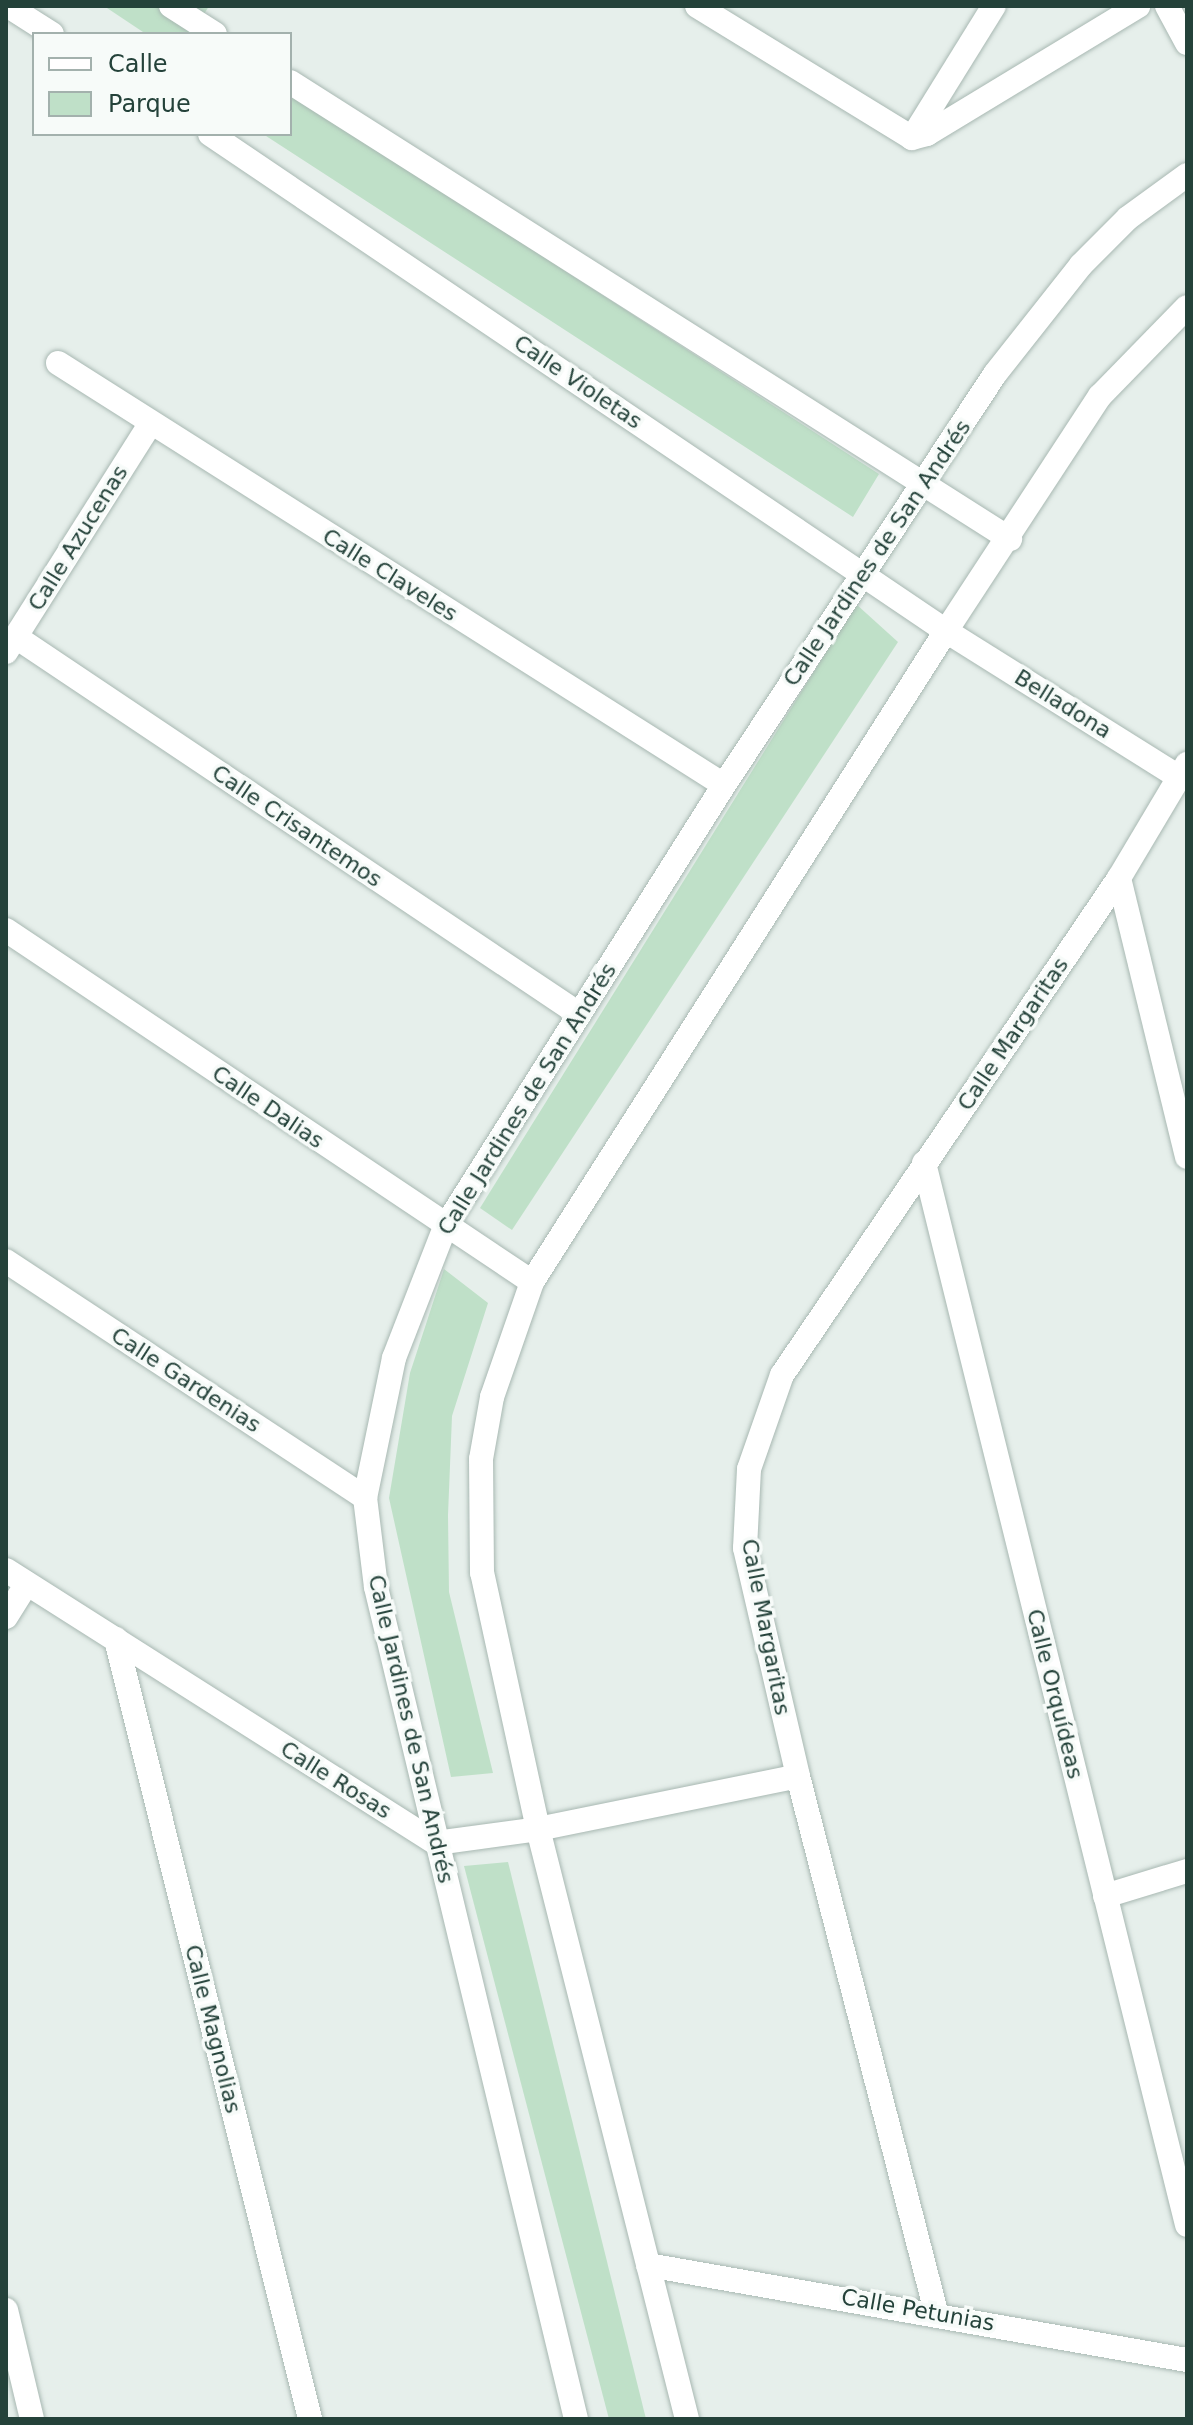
<!DOCTYPE html>
<meta charset="utf-8">
<style>
body{margin:0}
#map{position:relative;width:1193px;height:2425px;overflow:hidden;background:#e6efeb;font-family:"DejaVu Sans",sans-serif}
div>[style]{position:absolute}
[style*='--x']{left:calc(var(--x)*1px);top:calc(var(--y)*1px);width:calc(var(--w)*1px);rotate:calc(var(--a)*1deg)}
.green>*{inset:0;background:#bfe0c8}
.roads{filter:drop-shadow(0 0 2px #a8b8b2) drop-shadow(0 0 2px #a8b8b2)}
.minor>*{height:24px;margin:-12px;padding:0 12px;transform-origin:12px;border-radius:12px;background:#fff}
.tertiary>*{height:24px;margin:-12px;padding:0 12px;transform-origin:12px;border-radius:12px;background:#fff}
span{translate:-50% -50%;white-space:nowrap;text-align:center;line-height:1.15;-webkit-text-stroke:7px #f7fbf9;paint-order:stroke}
.street-label{font-size:22px;color:#24423a}
.frame{position:absolute;inset:0;border:8px solid #24423a;pointer-events:none}
.legend{position:absolute;left:32px;top:32px;width:260px;height:104px;box-sizing:border-box;background:#f7fbf9;border:2px solid #a3b1ad;margin:0;padding:10px 14px;list-style:none;font-size:24px;color:#24423a}
.legend li{display:flex;align-items:center;gap:16px;height:40px}
.legend b{width:40px;border:2px solid #a3b1ad}
</style>
<div id="map">
<div class="green">
<div style="clip-path:polygon(104px 6px,209px 6px,192px 34px,146px 34px)"></div>
<div style="clip-path:polygon(290px 93px,879px 474px,853px 517px,263px 134px,290px 134px)"></div>
<div style="clip-path:polygon(856px 604px,898px 642px,512px 1230px,480px 1208px)"></div>
<div style="clip-path:polygon(444px 1269px,488px 1303px,452px 1416px,448px 1515px,449px 1592px,493px 1773px,451px 1777px,389px 1498px,410px 1373px)"></div>
<div style="clip-path:polygon(508px 1862px,646px 2419px,609px 2419px,464px 1866px)"></div>
</div>
<div class="roads">
<div class="minor">
<div style="--x:8;--y:6;--w:52;--a:32.5"></div>
<div style="--x:171;--y:6;--w:52;--a:32.5"></div>
<div style="--x:697;--y:6;--w:252;--a:31.5"></div>
<div style="--x:912;--y:138;--w:16;--a:-15"></div>
<div style="--x:927;--y:134;--w:247;--a:-31.2"></div>
<div style="--x:1167;--y:6;--w:42;--a:61.6"></div>
<div style="--x:290;--y:82;--w:853;--a:32.4"></div>
<div style="--x:210;--y:134;--w:888;--a:34.03"></div>
<div style="--x:946;--y:631;--w:275;--a:32.1"></div>
<div style="--x:912;--y:138;--w:155;--a:-58.2"></div>
<div style="--x:58;--y:363;--w:788;--a:32.36"></div>
<div style="--x:16;--y:637;--w:678;--a:33.81"></div>
<div style="--x:6;--y:652;--w:270;--a:-57.7"></div>
<div style="--x:1119;--y:878;--w:287;--a:76.3"></div>
<div style="--x:6;--y:930;--w:633;--a:33.79"></div>
<div style="--x:924;--y:1163;--w:1094;--a:76.09"></div>
<div style="--x:6;--y:1261;--w:430;--a:33.4"></div>
<div style="--x:6;--y:1570;--w:509;--a:32.41"></div>
<div style="--x:436;--y:1843;--w:103;--a:-7.8"></div>
<div style="--x:538;--y:1829;--w:265;--a:-11.5"></div>
<div style="--x:6;--y:1617;--w:39;--a:-58"></div>
<div style="--x:116;--y:1639;--w:804;--a:76.03"></div>
<div style="--x:1105;--y:1896;--w:86;--a:-17"></div>
<div style="--x:648;--y:2265;--w:547;--a:10"></div>
<div style="--x:6;--y:2310;--w:112;--a:76.6"></div>
<div style="--x:936;--y:2312;--w:553;--a:-104.44"></div>
<div style="--x:798;--y:1776;--w:234;--a:-103.1"></div>
<div style="--x:745;--y:1548;--w:79;--a:-87.1"></div>
<div style="--x:749;--y:1469;--w:100;--a:-70.7"></div>
<div style="--x:782;--y:1375;--w:600;--a:-55.86"></div>
<div style="--x:1119;--y:878;--w:133;--a:-59.2"></div>
</div>
<div class="tertiary">
<div style="--x:576;--y:2419;--w:856;--a:-103.52"></div>
<div style="--x:376;--y:1587;--w:90;--a:-97"></div>
<div style="--x:365;--y:1498;--w:143;--a:-78.3"></div>
<div style="--x:394;--y:1358;--w:141;--a:-68.7"></div>
<div style="--x:445;--y:1227;--w:523;--a:-57.74"></div>
<div style="--x:724;--y:785;--w:492;--a:-56.6"></div>
<div style="--x:995;--y:374;--w:139;--a:-51.7"></div>
<div style="--x:1081;--y:265;--w:66;--a:-45"></div>
<div style="--x:1128;--y:218;--w:73;--a:-36.1"></div>
<div style="--x:687;--y:2419;--w:609;--a:-104.17"></div>
<div style="--x:538;--y:1829;--w:262;--a:-102.3"></div>
<div style="--x:482;--y:1573;--w:114;--a:-90.5"></div>
<div style="--x:481;--y:1459;--w:63;--a:-79.9"></div>
<div style="--x:492;--y:1397;--w:122;--a:-70.8"></div>
<div style="--x:532;--y:1282;--w:771;--a:-57.55"></div>
<div style="--x:946;--y:631;--w:281;--a:-56.8"></div>
<div style="--x:1100;--y:396;--w:124;--a:-45.7"></div>
</div>
</div>
<div class="street-label">
<span style="left:578px;top:382px;rotate:34deg">Calle Violetas</span>
<span style="left:78px;top:538px;rotate:-58deg">Calle Azucenas</span>
<span style="left:877px;top:553px;rotate:-56deg">Calle Jardines de San Andrés</span>
<span style="left:390px;top:575px;rotate:32deg">Calle Claveles</span>
<span style="left:1063px;top:704px;rotate:32deg">Belladona</span>
<span style="left:297px;top:826px;rotate:34deg">Calle Crisantemos</span>
<span style="left:1013px;top:1034px;rotate:-56deg">Calle Margaritas</span>
<span style="left:527px;top:1099px;rotate:-58deg">Calle Jardines de San Andrés</span>
<span style="left:268px;top:1107px;rotate:34deg">Calle Dalias</span>
<span style="left:186px;top:1380px;rotate:33deg">Calle Gardenias</span>
<span style="left:766px;top:1627px;rotate:79deg">Calle Margaritas</span>
<span style="left:1055px;top:1694px;rotate:76deg">Calle Orquídeas</span>
<span style="left:411px;top:1729px;rotate:77deg">Calle Jardines de San Andrés</span>
<span style="left:336px;top:1780px;rotate:32deg">Calle Rosas</span>
<span style="left:213px;top:2029px;rotate:76deg">Calle Magnolias</span>
<span style="left:918px;top:2310px;rotate:10deg">Calle Petunias</span>
</div>
<div class="frame"></div>
<ul class="legend">
<li><b style="height:10px;background:#fff"></b>Calle</li>
<li><b style="height:22px;background:#bfe0c8"></b>Parque</li>
</ul>
</div>
